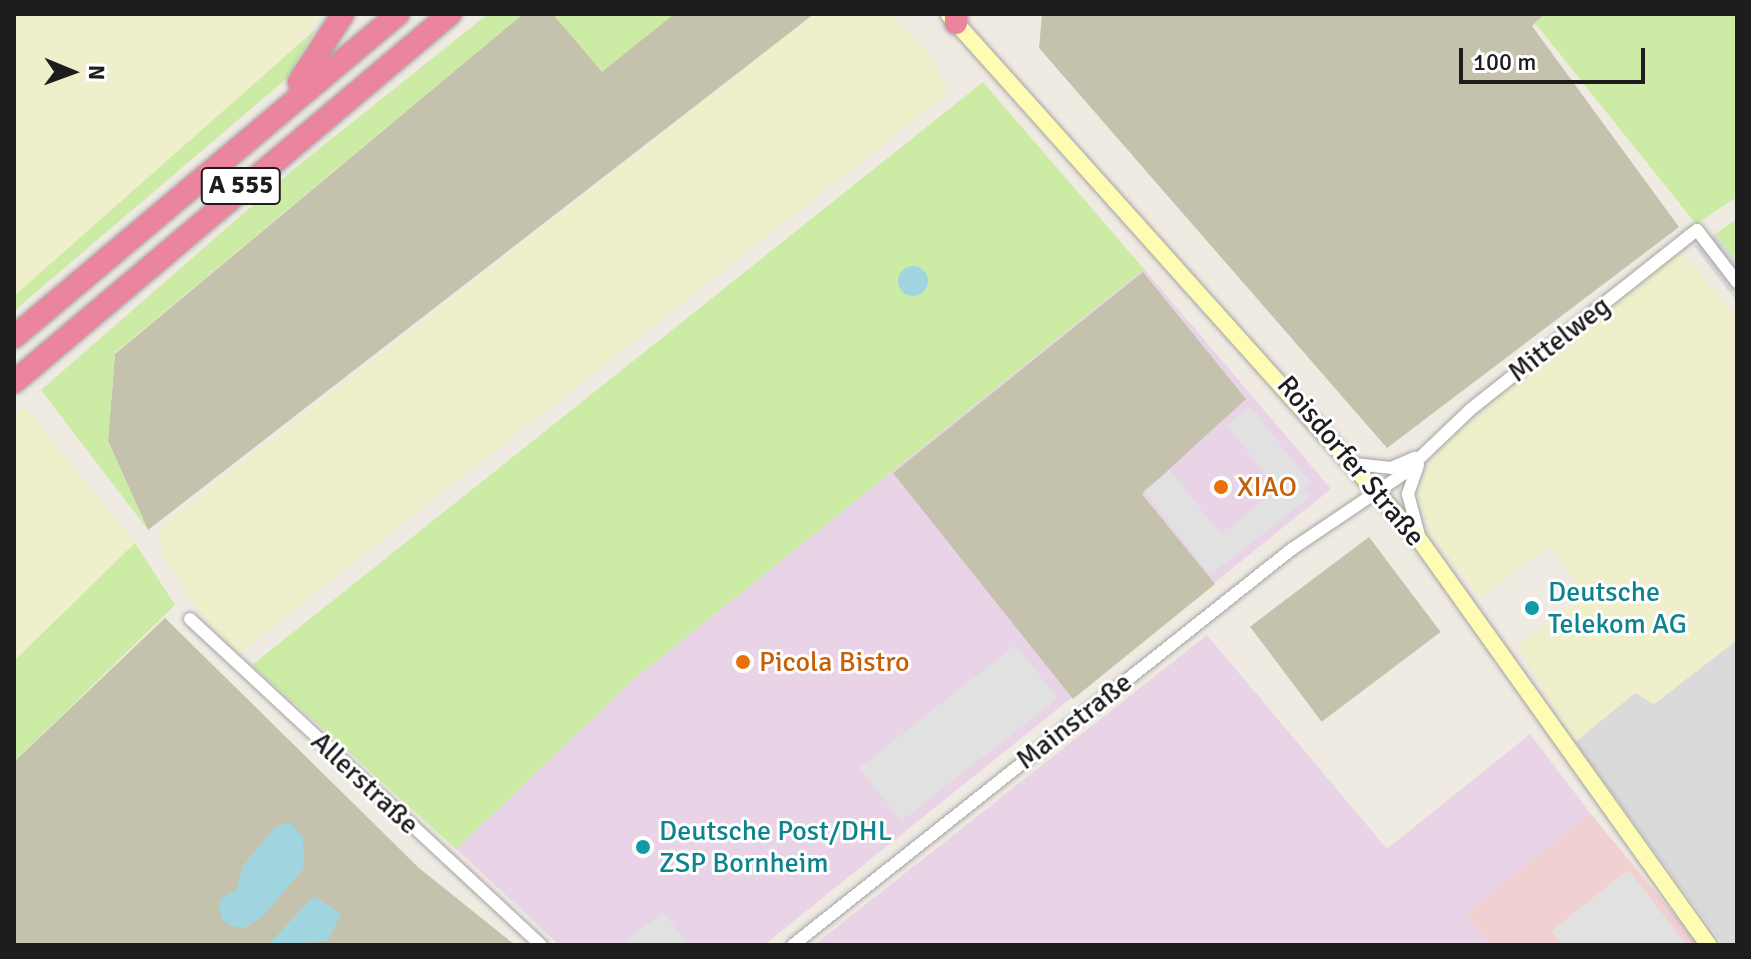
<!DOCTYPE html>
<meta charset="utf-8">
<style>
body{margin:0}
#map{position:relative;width:1751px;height:959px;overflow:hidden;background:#efeae2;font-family:Signika,sans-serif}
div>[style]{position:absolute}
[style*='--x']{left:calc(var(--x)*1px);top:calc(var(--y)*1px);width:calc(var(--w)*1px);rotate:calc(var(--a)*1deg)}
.residential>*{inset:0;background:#dbdada}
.commercial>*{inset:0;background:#f1d0d1}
.industrial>*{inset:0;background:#e8d4e6}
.construction>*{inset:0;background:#c4c2ad;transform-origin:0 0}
.farmland>*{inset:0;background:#efefcc}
.grass>*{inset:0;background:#cceca5}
.parking>*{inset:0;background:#e1e1e1;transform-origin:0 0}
.water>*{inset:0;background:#a0d5df}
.round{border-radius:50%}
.roads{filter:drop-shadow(0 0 2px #a4a4a4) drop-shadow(0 0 2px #a4a4a4)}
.street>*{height:12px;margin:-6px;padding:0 6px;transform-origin:6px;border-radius:6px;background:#fff}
.secondary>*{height:16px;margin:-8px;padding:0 8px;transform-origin:8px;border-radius:8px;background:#fdfcb2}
.highway>*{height:22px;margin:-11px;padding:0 11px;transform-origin:11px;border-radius:11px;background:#eb859e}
.dots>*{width:22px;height:22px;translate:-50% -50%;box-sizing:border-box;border:4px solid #fff;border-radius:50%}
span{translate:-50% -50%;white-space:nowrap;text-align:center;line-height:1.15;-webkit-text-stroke:6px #fff;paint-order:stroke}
.shield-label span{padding:2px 6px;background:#fff;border:2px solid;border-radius:6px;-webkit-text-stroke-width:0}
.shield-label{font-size:26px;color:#1d1d1d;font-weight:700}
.street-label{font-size:28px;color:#1d1d1d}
.food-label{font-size:28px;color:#c56008}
.left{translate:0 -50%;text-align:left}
.culture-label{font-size:28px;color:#0d838f}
.frame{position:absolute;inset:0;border:16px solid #1d1d1d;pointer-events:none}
.north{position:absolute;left:32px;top:32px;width:80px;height:80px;-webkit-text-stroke:6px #fff;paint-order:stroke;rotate:91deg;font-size:22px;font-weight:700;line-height:32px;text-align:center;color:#1d1d1d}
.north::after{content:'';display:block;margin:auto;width:28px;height:36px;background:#1d1d1d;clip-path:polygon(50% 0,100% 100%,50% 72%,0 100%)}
.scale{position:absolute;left:1459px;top:48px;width:186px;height:36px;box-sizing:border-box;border:4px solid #1d1d1d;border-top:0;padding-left:10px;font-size:24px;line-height:28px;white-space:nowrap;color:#1d1d1d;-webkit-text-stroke:6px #fff;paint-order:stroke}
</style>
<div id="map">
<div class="residential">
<div style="clip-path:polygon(1715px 234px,1737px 262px,1737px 302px,1694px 246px)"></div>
<div style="clip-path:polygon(1737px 640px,1737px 945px,1723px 945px,1575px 742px,1635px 692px,1654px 704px)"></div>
</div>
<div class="commercial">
<div style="clip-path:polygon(1590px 813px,1682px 924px,1698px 945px,1491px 945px,1465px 913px)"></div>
</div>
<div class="industrial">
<div style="clip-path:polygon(1144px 269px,1331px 489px,764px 945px,559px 945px,456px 849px,634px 679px)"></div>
<div style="clip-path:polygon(1207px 635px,1387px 849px,1530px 734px,1590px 813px,1466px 913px,1491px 945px,814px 945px)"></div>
</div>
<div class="construction">
<div style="clip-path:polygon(523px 14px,553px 14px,602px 71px,674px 14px,814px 14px,148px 530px,108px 441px,115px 354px)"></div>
<div style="clip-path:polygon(1042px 14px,1545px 14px,1532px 26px,1679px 227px,1387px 448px,1039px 48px)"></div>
<div style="clip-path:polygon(1143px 272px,1246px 399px,1142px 494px,1215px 584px,1073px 699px,893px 473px)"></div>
<div style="left:1369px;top:537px;width:119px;height:149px;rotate:53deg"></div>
<div style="clip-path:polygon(165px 618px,419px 868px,515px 945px,14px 945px,14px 762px)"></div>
</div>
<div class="farmland">
<div style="clip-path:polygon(14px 14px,323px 14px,275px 72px,14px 296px)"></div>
<div style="clip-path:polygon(814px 14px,891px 14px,936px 62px,947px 94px,238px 654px,200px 613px,161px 552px,160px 527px)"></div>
<div style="clip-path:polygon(1680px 250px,1737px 318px,1737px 640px,1654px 704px,1635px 693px,1575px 742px,1517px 646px,1585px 594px,1548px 546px,1480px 598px,1430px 534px,1413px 487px,1443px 443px)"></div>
<div style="clip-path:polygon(25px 407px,135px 543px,14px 661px,14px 418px)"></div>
</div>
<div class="grass">
<div style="clip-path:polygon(488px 14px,523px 14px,115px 353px,108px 441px,148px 530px,41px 390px,301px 163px)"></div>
<div style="clip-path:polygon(553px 14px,674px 14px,602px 72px)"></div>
<div style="clip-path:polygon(1545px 14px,1737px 14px,1737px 197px,1696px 224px,1535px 23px)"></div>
<div style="clip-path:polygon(316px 29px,286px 79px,14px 311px,14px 296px)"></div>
<div style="clip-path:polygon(983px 82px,1144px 269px,634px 679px,456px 849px,252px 665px)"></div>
<div style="clip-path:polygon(1737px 219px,1737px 262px,1715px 234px)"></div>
<div style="clip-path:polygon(135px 543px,175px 605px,14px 762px,14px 661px)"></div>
</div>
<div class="parking">
<div style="clip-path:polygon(1250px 406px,1311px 483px,1304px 489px,1310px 497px,1210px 575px,1144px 491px,1170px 470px,1221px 534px,1277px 490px,1227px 425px)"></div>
<div style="left:1016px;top:645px;width:68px;height:199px;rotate:52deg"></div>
<div style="clip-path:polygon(1628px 870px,1687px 945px,1562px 945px,1551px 931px)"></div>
<div style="clip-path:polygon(663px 912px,689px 945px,622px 945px)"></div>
</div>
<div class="water">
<div class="round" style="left:898px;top:266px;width:30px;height:30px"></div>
<div style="clip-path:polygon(289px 822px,303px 837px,304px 868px,263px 916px,245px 928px,231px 926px,221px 919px,219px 899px,236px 890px,243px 866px,274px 828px)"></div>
<div style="clip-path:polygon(314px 896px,341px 914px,328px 941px,268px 945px)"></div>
</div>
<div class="roads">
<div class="street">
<div style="--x:1354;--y:464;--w:37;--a:6"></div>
<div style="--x:1391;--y:468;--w:26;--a:-23"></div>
<div style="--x:1418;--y:465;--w:31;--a:109"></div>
<div style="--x:1408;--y:494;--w:47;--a:75.1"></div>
<div style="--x:190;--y:619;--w:479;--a:42.9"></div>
<div style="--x:793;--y:945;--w:637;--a:-38.44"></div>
<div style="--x:1292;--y:549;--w:134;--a:-34"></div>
<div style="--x:1403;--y:474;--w:94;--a:-43.7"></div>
<div style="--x:1471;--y:409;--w:278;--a:-38.4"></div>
<div style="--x:1689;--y:236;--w:10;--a:-37"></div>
<div style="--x:1697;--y:230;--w:66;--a:52.4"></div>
</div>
<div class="secondary">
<div style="--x:949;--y:15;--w:707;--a:48.15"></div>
<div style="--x:1421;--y:542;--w:495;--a:54.5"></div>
</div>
<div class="highway">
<div style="--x:956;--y:14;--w:9;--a:90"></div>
<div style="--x:299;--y:82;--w:81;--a:-57.1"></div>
<div style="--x:14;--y:337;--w:502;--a:-40.07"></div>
<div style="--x:14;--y:382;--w:571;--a:-40.17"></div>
</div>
</div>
<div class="dots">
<div style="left:1221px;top:487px;background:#e8710a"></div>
<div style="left:1532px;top:608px;background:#0f9aa8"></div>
<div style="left:743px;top:662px;background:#e8710a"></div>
<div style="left:643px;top:847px;background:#0f9aa8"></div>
</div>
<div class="shield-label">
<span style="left:241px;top:186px">A 555</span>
</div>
<div class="street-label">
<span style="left:1559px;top:339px;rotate:-38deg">Mittelweg</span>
<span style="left:1351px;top:461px;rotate:50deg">Roisdorfer Straße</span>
<span style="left:1074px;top:721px;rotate:-38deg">Mainstraße</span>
<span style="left:365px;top:783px;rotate:43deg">Allerstraße</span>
</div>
<div class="food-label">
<span class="left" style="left:1237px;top:487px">XIAO</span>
<span class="left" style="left:759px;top:662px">Picola Bistro</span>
</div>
<div class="culture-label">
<span class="left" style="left:1548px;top:608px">Deutsche<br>Telekom AG</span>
<span class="left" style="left:659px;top:847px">Deutsche Post/DHL<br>ZSP Bornheim</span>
</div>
<div class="frame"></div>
<div class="north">N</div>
<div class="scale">100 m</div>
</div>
